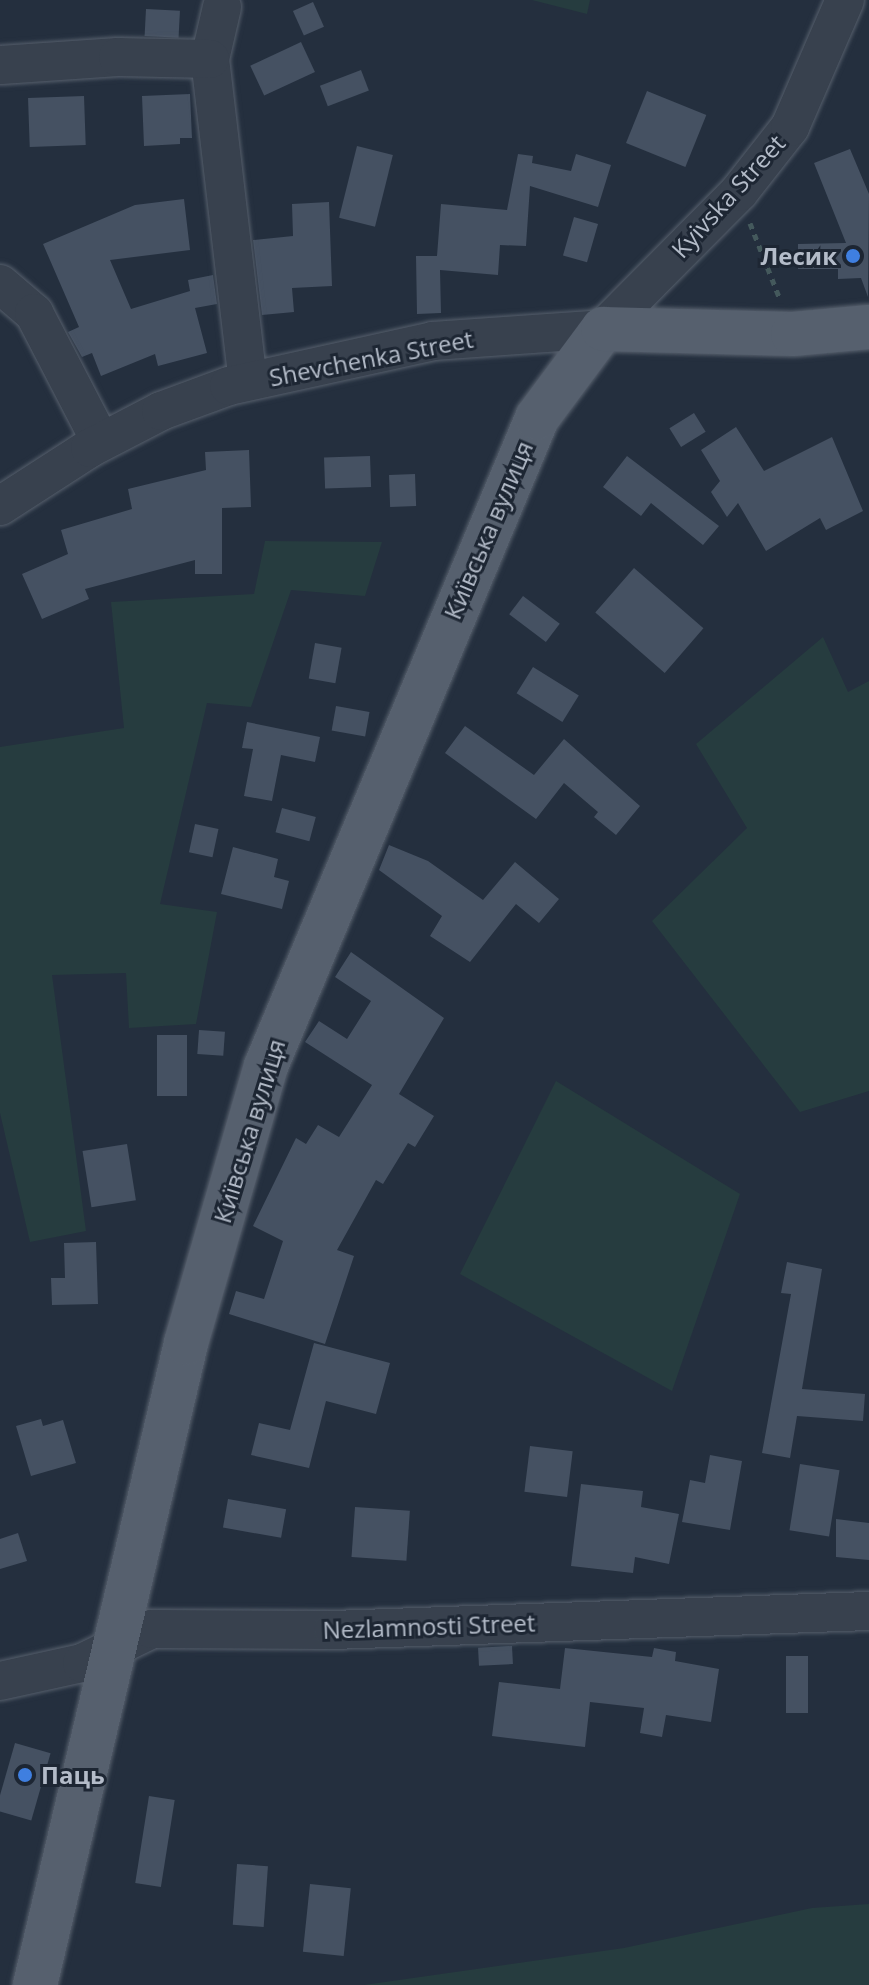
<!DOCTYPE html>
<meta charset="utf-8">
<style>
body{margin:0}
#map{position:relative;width:869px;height:1985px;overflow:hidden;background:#242f3e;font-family:"Open Sans",sans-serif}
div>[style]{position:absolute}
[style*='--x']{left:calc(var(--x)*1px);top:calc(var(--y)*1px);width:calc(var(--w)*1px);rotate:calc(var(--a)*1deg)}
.green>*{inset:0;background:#263c3f}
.building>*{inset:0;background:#455162;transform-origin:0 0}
.path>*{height:5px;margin-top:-2.5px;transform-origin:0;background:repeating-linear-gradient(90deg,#44595c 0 6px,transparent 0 12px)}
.roads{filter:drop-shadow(0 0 2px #565f6c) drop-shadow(0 0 2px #565f6c)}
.minor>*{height:38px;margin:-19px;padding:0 19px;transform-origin:19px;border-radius:19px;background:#38414e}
.major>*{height:44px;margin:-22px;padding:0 22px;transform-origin:22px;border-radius:22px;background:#56606e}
.dots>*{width:22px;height:22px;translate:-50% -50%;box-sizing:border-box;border:4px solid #1d2633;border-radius:50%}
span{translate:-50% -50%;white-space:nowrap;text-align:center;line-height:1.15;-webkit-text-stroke:6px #1d2633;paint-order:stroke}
.street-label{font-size:24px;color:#b4bcc9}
.poi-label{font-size:24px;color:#b4bcc9;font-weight:700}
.right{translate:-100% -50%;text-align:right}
.left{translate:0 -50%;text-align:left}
</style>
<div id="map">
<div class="green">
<div style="clip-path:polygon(532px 0,590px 0,587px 14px)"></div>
<div style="clip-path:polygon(265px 541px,382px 542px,365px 596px,291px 590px,251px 707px,207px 703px,160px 904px,217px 912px,196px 1024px,129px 1028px,126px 973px,52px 975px,86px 1231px,30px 1242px,0 1113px,0 747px,124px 728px,111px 602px,254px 594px)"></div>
<div style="clip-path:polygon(823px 637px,848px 692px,869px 681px,869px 1091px,800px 1112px,652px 921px,747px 828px,696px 744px)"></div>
<div style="clip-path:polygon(556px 1081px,740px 1194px,672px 1391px,460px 1274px)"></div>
<div style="clip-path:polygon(869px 1904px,869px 1985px,364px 1985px,624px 1948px,812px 1908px)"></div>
</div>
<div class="building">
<div style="left:313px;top:2px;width:27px;height:22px;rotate:66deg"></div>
<div style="left:146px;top:9px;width:34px;height:27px;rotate:3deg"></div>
<div style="left:301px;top:42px;width:33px;height:56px;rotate:65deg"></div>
<div style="left:361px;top:70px;width:22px;height:44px;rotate:69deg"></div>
<div style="left:647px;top:91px;width:64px;height:56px;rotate:22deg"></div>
<div style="clip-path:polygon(190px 94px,192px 138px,180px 138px,180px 144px,144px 146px,142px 96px)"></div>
<div style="left:84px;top:96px;width:49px;height:56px;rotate:88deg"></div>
<div style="left:357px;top:146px;width:37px;height:74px;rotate:14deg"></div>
<div style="clip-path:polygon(850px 149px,869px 194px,868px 297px,861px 278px,838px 279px,838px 269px,798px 269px,798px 244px,846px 243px,814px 163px)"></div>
<div style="clip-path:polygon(518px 154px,533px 156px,532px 163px,571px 171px,576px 154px,611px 165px,598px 207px,530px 186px,526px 246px,500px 245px,498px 275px,440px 270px,441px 313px,417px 314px,416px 256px,437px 256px,441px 204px,507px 210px)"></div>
<div style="clip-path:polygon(184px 199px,190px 250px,110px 260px,131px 309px,190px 291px,188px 280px,213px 275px,217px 304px,195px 308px,207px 353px,158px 366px,155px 354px,101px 376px,92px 353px,82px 357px,68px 332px,79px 327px,43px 244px,135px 205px)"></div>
<div style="clip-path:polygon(329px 202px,332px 286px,292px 288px,294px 312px,262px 315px,253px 240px,293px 236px,292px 204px)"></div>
<div style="left:574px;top:217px;width:25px;height:40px;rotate:16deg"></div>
<div style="left:694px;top:413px;width:22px;height:29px;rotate:58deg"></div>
<div style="clip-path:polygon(736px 427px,764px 471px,832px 437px,863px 511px,826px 530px,820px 518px,766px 551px,738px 503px,727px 517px,711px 492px,720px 481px,701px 450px)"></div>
<div style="clip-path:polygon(249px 450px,251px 507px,222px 508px,222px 574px,195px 574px,195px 560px,85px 589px,89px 599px,42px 619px,22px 574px,68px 554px,61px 530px,132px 509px,128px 489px,206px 470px,205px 452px)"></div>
<div style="left:370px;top:456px;width:31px;height:46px;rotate:88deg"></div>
<div style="clip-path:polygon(627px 456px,719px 526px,703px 545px,651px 503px,641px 516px,603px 487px)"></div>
<div style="left:415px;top:474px;width:32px;height:26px;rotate:88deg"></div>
<div style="left:634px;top:568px;width:92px;height:59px;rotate:41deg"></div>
<div style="left:523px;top:596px;width:46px;height:23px;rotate:37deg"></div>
<div style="left:315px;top:643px;width:27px;height:36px;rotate:10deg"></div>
<div style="left:533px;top:667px;width:54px;height:31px;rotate:32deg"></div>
<div style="left:336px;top:706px;width:34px;height:25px;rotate:10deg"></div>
<div style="clip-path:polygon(247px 722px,320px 737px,315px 762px,281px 755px,272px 801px,244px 796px,253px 749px,242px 748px)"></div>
<div style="clip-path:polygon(465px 726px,534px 775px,564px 739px,640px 806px,616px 835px,594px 817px,598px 812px,564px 783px,536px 819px,445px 753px)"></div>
<div style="left:282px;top:808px;width:35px;height:25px;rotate:15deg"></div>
<div style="left:195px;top:824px;width:24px;height:29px;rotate:12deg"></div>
<div style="clip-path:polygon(389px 845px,428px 861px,483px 900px,515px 862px,559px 899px,539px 923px,516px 904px,470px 962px,430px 936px,442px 916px,379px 870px)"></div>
<div style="clip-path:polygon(233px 847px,278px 859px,274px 877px,289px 881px,282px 909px,221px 894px)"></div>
<div style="clip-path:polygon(351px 952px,444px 1018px,399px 1094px,434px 1116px,415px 1147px,408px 1143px,383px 1184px,376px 1180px,337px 1250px,354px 1256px,325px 1344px,229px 1314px,236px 1291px,264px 1299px,283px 1241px,253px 1226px,296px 1138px,306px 1144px,318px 1125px,339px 1137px,372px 1085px,305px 1042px,319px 1021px,347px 1039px,371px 1001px,335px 977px)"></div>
<div style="left:199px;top:1030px;width:26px;height:24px;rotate:4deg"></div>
<div style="left:157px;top:1035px;width:30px;height:61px"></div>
<div style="left:127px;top:1144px;width:57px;height:45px;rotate:81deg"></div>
<div style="clip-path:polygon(96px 1242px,98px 1304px,52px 1305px,51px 1278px,65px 1278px,64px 1243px)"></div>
<div style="clip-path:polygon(787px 1262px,822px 1269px,802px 1389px,865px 1394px,863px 1421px,797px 1416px,790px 1458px,762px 1453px,791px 1294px,781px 1293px)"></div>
<div style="clip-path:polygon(314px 1343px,390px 1363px,376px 1414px,326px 1401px,309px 1468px,251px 1455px,259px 1423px,290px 1430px)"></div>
<div style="clip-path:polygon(41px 1419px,43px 1426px,63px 1420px,76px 1463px,31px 1476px,16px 1426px)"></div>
<div style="left:530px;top:1446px;width:43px;height:46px;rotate:7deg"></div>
<div style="clip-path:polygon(710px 1455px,742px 1461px,730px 1530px,682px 1522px,690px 1480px,705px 1483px)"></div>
<div style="left:800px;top:1464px;width:40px;height:67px;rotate:9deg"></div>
<div style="clip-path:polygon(581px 1484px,643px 1491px,641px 1507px,679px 1514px,669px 1564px,635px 1557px,633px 1573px,571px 1566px)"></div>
<div style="left:228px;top:1499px;width:59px;height:29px;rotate:10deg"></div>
<div style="left:355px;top:1507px;width:55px;height:50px;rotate:4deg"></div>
<div style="clip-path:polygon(836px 1519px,869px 1523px,869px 1560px,836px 1557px)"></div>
<div style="clip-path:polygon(18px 1533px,27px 1561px,0 1569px,0 1539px)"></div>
<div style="left:512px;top:1646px;width:18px;height:34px;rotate:87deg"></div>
<div style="clip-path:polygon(565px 1648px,652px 1657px,654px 1648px,676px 1652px,675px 1661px,719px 1669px,711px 1722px,666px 1715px,662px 1737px,640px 1733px,644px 1708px,590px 1702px,585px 1747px,492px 1736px,499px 1682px,560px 1689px)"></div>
<div style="left:786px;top:1656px;width:22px;height:57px"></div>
<div style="left:15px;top:1743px;width:37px;height:70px;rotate:16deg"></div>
<div style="left:149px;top:1796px;width:26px;height:88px;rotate:9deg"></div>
<div style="left:237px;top:1864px;width:31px;height:61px;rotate:4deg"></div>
<div style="left:310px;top:1884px;width:41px;height:68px;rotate:6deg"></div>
</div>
<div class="path">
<div style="--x:750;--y:223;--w:82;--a:68.5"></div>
</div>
<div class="roads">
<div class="minor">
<div style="--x:222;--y:7;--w:53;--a:103"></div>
<div style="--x:210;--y:59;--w:324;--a:83.3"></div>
<div style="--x:1;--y:65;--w:117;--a:-3.9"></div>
<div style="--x:118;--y:57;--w:92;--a:1.2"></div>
<div style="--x:0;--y:284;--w:45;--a:40.5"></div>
<div style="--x:34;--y:313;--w:145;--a:62.6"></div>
<div style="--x:0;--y:506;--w:107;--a:-32.8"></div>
<div style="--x:90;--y:448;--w:80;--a:-27.5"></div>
<div style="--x:161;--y:411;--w:72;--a:-20.2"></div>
<div style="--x:229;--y:386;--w:209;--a:-12.4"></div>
<div style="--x:433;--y:341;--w:170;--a:-4"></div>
<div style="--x:603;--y:329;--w:193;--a:-45.2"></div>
<div style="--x:739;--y:192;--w:83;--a:-51.9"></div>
<div style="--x:790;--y:127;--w:138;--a:-66.6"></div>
<div style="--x:0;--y:1681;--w:84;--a:-12.4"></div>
<div style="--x:82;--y:1663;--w:78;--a:-25.9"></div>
<div style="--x:152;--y:1629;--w:181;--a:0.3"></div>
<div style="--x:333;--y:1630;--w:536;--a:-2.03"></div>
</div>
<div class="major">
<div style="--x:35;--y:1985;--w:660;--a:-76.76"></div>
<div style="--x:186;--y:1343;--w:288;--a:-73.9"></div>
<div style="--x:266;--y:1066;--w:702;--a:-67.3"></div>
<div style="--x:537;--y:418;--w:111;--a:-53.4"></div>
<div style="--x:603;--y:329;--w:190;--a:1.5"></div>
<div style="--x:793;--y:334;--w:76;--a:-5.3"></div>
</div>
</div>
<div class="dots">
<div style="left:853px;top:256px;background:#3f7fe0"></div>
<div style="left:25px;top:1775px;background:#3f7fe0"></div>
</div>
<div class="street-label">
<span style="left:728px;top:196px;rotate:-48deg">Kyivska Street</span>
<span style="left:371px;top:358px;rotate:-11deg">Shevchenka Street</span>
<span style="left:488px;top:530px;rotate:-67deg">Київська вулиця</span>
<span style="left:249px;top:1131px;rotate:-73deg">Київська вулиця</span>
<span style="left:429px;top:1626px;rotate:-2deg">Nezlamnosti Street</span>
</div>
<div class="poi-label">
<span class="right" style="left:837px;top:256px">Лесик</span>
<span class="left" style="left:41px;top:1775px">Паць</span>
</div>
</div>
